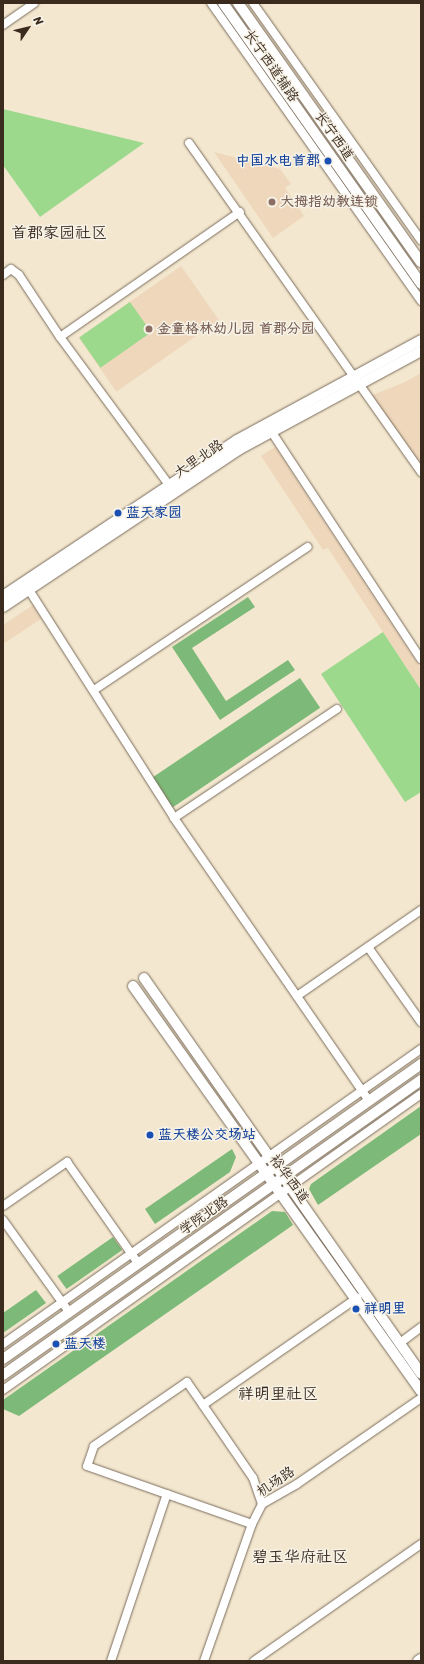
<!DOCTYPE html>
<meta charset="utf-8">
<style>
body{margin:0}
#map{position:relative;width:424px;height:1664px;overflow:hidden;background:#f3e7cf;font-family:Sriracha,"LXGW WenKai TC",sans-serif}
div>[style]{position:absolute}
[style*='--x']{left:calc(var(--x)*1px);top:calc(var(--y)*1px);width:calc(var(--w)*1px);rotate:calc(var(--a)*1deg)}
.built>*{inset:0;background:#eed7bb;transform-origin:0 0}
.green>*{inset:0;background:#9cd98d;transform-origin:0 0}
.forest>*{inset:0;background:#7db978;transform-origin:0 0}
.roads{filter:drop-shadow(0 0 1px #7b6c5c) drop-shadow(0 0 1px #7b6c5c)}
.minor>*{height:8px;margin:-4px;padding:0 4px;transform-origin:4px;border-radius:4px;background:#fff}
.major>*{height:10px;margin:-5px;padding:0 5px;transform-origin:5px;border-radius:5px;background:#fff}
.dots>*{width:11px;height:11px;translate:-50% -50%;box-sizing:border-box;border:2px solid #f7f3e8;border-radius:50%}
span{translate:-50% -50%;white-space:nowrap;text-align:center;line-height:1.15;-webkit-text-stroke:3px #f7f3e8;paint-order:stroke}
.street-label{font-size:14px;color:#3b2a1e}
.transit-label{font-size:14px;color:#164399;font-weight:700}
.right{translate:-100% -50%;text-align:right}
.left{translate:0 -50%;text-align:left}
.education-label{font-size:14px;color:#785e54;font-weight:700}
.quarter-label{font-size:16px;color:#3b2a1e}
.frame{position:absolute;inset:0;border:4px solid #3b2a1e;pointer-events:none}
.north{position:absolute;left:8px;top:8px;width:40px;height:40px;-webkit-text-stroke:3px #f7f3e8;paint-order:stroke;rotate:55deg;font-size:11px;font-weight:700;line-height:16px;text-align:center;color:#3b2a1e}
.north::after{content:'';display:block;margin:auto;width:14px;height:18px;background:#3b2a1e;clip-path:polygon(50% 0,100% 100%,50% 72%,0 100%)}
</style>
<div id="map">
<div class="built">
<div style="clip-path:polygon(214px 152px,280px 169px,291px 184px,285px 188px,304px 216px,273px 238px)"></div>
<div style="left:181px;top:266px;width:66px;height:125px;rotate:55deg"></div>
<div style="clip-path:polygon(421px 373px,421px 473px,368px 397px,405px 382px)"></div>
<div style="clip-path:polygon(275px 447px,421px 669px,421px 690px,328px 548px,323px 550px,261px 456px)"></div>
<div style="clip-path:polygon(33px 605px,41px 619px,3px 644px,3px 625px)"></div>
</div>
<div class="green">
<div style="clip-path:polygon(3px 109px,144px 143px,40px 217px,3px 165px)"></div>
<div style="left:130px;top:302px;width:37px;height:62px;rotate:55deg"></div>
<div style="clip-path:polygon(383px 632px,421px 690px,421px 792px,405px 802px,321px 674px)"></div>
</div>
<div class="forest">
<div style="clip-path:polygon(248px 597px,255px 607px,192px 648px,226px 701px,288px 660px,295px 670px,220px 720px,172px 647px)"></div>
<div style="left:300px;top:678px;width:36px;height:178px;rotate:56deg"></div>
<div style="clip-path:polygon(421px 1106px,421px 1134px,318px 1205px,309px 1189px,311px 1184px)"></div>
<div style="clip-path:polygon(232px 1149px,236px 1157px,230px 1172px,155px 1224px,145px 1209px)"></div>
<div style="clip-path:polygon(272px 1211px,285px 1212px,293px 1225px,19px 1416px,3px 1409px,3px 1400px)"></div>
<div style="left:113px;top:1237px;width:16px;height:68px;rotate:55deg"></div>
<div style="clip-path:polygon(36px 1290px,46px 1303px,3px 1333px,3px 1313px)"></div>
</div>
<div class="roads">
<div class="minor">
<div style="--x:211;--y:3;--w:365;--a:54.8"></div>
<div style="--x:253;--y:3;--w:291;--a:54.7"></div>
<div style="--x:3;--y:25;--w:38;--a:-35"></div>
<div style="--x:189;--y:143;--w:403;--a:54.8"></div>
<div style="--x:3;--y:275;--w:10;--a:-37"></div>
<div style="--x:11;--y:269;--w:10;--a:37"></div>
<div style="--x:19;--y:275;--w:74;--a:56.5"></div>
<div style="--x:60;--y:337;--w:189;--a:53.6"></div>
<div style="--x:60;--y:337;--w:219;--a:-34.8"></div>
<div style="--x:271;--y:431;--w:273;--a:56.7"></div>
<div style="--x:29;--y:590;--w:270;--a:57.5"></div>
<div style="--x:174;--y:818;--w:344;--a:55.4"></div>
<div style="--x:94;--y:690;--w:257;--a:-33.8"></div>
<div style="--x:174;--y:818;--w:196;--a:-33.8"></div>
<div style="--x:368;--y:947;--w:92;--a:54.8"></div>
<div style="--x:297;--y:996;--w:151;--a:-34.7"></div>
<div style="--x:3;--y:1206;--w:78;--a:-34.5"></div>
<div style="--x:67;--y:1162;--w:123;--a:54.9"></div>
<div style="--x:3;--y:1220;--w:113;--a:54.3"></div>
<div style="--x:400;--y:1343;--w:26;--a:-37"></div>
<div style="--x:3;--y:1344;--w:512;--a:-35.21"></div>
<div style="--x:3;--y:1390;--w:512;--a:-35.3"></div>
<div style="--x:203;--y:1405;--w:28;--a:-125"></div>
<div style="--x:187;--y:1382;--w:113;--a:145.5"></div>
<div style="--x:94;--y:1446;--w:21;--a:109"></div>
<div style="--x:87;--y:1466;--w:175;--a:19.4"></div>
<div style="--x:262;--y:1504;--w:28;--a:-109"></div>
<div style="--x:253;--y:1478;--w:88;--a:-124.4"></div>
<div style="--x:203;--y:1405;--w:188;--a:-34.8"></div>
<div style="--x:111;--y:1661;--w:176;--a:-71.5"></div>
<div style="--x:204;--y:1661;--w:145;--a:-70.7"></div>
<div style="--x:252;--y:1524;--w:22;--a:-63"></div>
<div style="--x:262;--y:1504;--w:40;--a:-29.7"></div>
<div style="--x:297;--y:1484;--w:151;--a:-34.7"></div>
<div style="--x:254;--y:1661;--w:204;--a:-35"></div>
</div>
<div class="major">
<div style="--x:223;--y:3;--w:344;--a:54.8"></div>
<div style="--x:238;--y:3;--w:317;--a:54.8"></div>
<div style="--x:3;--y:596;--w:281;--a:-33.7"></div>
<div style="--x:237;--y:440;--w:209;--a:-28.5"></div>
<div style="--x:3;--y:607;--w:285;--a:-33.7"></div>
<div style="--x:240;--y:449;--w:206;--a:-28.4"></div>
<div style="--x:144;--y:978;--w:483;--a:55"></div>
<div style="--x:133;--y:986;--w:497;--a:54.6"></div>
<div style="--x:3;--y:1359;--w:512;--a:-35.21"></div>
<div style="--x:3;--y:1375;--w:512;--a:-35.21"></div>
<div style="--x:418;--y:1661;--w:4;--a:-34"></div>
</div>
</div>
<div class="dots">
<div style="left:328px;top:161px;background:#1a4fb4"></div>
<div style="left:272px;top:202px;background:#8d6e63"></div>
<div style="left:149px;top:329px;background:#8d6e63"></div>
<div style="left:118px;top:513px;background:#1a4fb4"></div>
<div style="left:150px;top:1135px;background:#1a4fb4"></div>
<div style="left:356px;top:1309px;background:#1a4fb4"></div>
<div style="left:56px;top:1344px;background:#1a4fb4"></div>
</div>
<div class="street-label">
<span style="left:271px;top:66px;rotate:55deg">长宁西道辅路</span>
<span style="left:334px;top:136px;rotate:55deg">长宁西道</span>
<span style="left:199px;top:459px;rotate:-34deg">大里北路</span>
<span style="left:289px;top:1179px;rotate:54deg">裕华西道</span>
<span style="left:204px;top:1216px;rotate:-35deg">学院北路</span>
<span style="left:276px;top:1482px;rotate:-34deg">机场路</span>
</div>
<div class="transit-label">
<span class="right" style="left:320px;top:161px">中国水电首郡</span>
<span class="left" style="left:126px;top:513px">蓝天家园</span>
<span class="left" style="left:158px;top:1135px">蓝天楼公交场站</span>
<span class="left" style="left:364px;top:1309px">祥明里</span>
<span class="left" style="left:64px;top:1344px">蓝天楼</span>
</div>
<div class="education-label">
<span class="left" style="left:280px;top:202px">大拇指幼教连锁</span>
<span class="left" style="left:157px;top:329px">金童格林幼儿园 首郡分园</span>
</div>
<div class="quarter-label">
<span style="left:59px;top:233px">首郡家园社区</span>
<span style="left:278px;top:1394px">祥明里社区</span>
<span style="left:300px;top:1557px">碧玉华府社区</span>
</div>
<div class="frame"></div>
<div class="north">N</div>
</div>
